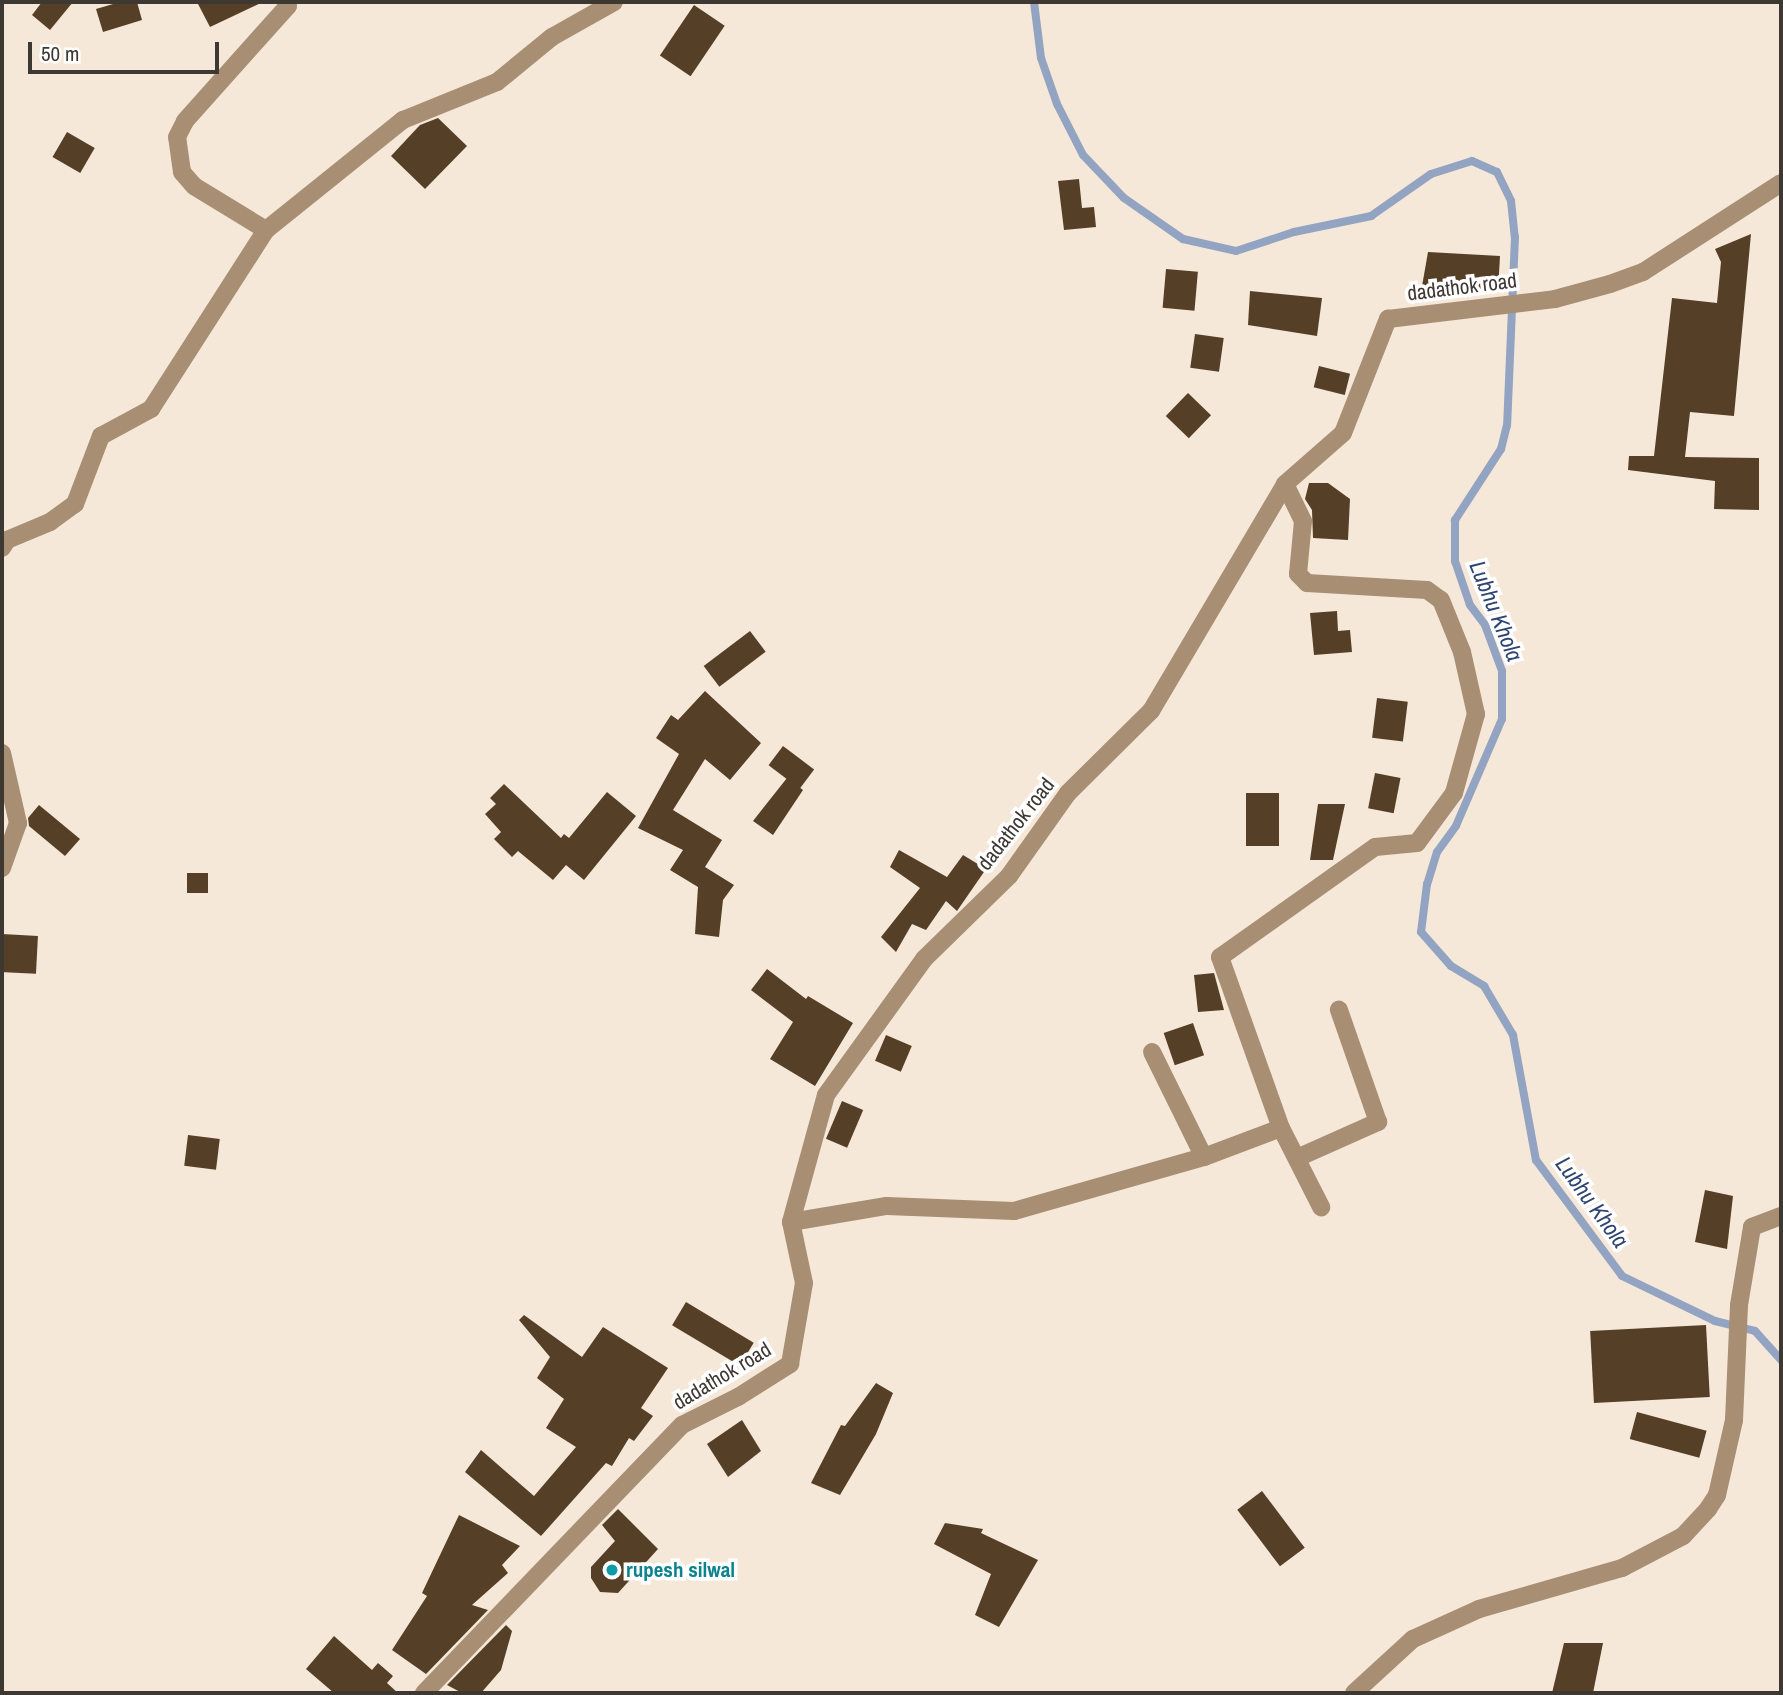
<!DOCTYPE html>
<style>
body{margin:0}
#map{position:relative;width:1783px;height:1695px;overflow:hidden;background:#f5e8d9;font-family:"Archivo Narrow",sans-serif}
div>[style]{position:absolute}
[style*='--x']{left:calc(var(--x)*1px);top:calc(var(--y)*1px);width:calc(var(--w)*1px);rotate:calc(var(--a)*1deg)}
.stream>*{height:8px;margin:-4px;padding:0 4px;transform-origin:4px;border-radius:4px;background:#93a4c3}
.building>*{inset:0;background:#553f26;transform-origin:0 0}
.minor>*{height:18px;margin:-9px;padding:0 9px;transform-origin:9px;border-radius:9px;background:#a88e73}
.dots>*{width:19px;height:19px;translate:-50% -50%;box-sizing:border-box;border:4px solid #fff;border-radius:50%}
span{translate:-50% -50%;white-space:nowrap;text-align:center;line-height:1.15;-webkit-text-stroke:7px #fff;paint-order:stroke}
.street-label{font-size:21px;color:#3d3832}
.culture-label{font-size:21px;color:#0d838f;font-weight:700}
.left{translate:0 -50%;text-align:left}
.water-label{font-size:23px;color:#2f4571;font-style:italic}
.frame{position:absolute;inset:0;border:4px solid #3d3832;pointer-events:none}
.scale{position:absolute;left:28px;top:42px;width:191px;height:32px;box-sizing:border-box;border:4px solid #3d3832;border-top:0;padding-left:9px;font-size:21px;line-height:24px;white-space:nowrap;color:#3d3832;-webkit-text-stroke:5px #fff;paint-order:stroke}
</style>
<div id="map">
<div class="stream">
<div style="--x:1034;--y:2;--w:56;--a:82.9"></div>
<div style="--x:1041;--y:58;--w:49;--a:70.8"></div>
<div style="--x:1057;--y:104;--w:57;--a:63"></div>
<div style="--x:1083;--y:155;--w:59;--a:46.4"></div>
<div style="--x:1124;--y:198;--w:72;--a:34.8"></div>
<div style="--x:1183;--y:239;--w:54;--a:12.8"></div>
<div style="--x:1236;--y:251;--w:61;--a:-18.1"></div>
<div style="--x:1294;--y:232;--w:79;--a:-11.7"></div>
<div style="--x:1371;--y:216;--w:73;--a:-35"></div>
<div style="--x:1431;--y:174;--w:43;--a:-17.6"></div>
<div style="--x:1472;--y:161;--w:27;--a:24"></div>
<div style="--x:1497;--y:172;--w:32;--a:64"></div>
<div style="--x:1511;--y:201;--w:36;--a:84"></div>
<div style="--x:1515;--y:237;--w:188;--a:92.4"></div>
<div style="--x:1507;--y:425;--w:25;--a:104"></div>
<div style="--x:1501;--y:449;--w:85;--a:122.9"></div>
<div style="--x:1455;--y:520;--w:41;--a:90"></div>
<div style="--x:1455;--y:561;--w:46;--a:71.2"></div>
<div style="--x:1470;--y:605;--w:25;--a:53"></div>
<div style="--x:1485;--y:625;--w:49;--a:69.7"></div>
<div style="--x:1502;--y:671;--w:48;--a:90"></div>
<div style="--x:1502;--y:719;--w:116;--a:113.3"></div>
<div style="--x:1456;--y:826;--w:32;--a:126"></div>
<div style="--x:1437;--y:852;--w:34;--a:107"></div>
<div style="--x:1427;--y:884;--w:48;--a:97.1"></div>
<div style="--x:1421;--y:932;--w:45;--a:48.6"></div>
<div style="--x:1451;--y:966;--w:39;--a:31"></div>
<div style="--x:1484;--y:986;--w:57;--a:59.4"></div>
<div style="--x:1513;--y:1035;--w:127;--a:79.6"></div>
<div style="--x:1536;--y:1160;--w:144;--a:53.4"></div>
<div style="--x:1622;--y:1276;--w:103;--a:25.8"></div>
<div style="--x:1715;--y:1321;--w:41;--a:14"></div>
<div style="--x:1755;--y:1331;--w:39;--a:48"></div>
</div>
<div class="building">
<div style="clip-path:polygon(42px 2px,73px 2px,50px 30px,32px 15px)"></div>
<div style="clip-path:polygon(120px 2px,137px 2px,142px 20px,103px 32px,96px 9px)"></div>
<div style="clip-path:polygon(197px 2px,263px 2px,210px 27px)"></div>
<div style="left:694px;top:5px;width:37px;height:61px;rotate:34deg"></div>
<div style="clip-path:polygon(438px 118px,467px 146px,425px 189px,391px 156px,420px 125px)"></div>
<div style="left:67px;top:132px;width:32px;height:29px;rotate:30deg"></div>
<div style="clip-path:polygon(1079px 179px,1082px 208px,1094px 207px,1096px 227px,1064px 230px,1058px 181px)"></div>
<div style="clip-path:polygon(1751px 234px,1734px 416px,1690px 412px,1685px 457px,1759px 458px,1759px 510px,1714px 509px,1715px 481px,1628px 470px,1629px 456px,1654px 456px,1672px 298px,1717px 303px,1721px 262px,1715px 249px)"></div>
<div style="clip-path:polygon(1428px 252px,1500px 256px,1498px 291px,1421px 292px)"></div>
<div style="left:1166px;top:269px;width:32px;height:39px;rotate:5deg"></div>
<div style="clip-path:polygon(1250px 291px,1322px 298px,1317px 336px,1248px 325px)"></div>
<div style="left:1195px;top:334px;width:29px;height:34px;rotate:8deg"></div>
<div style="left:1319px;top:366px;width:32px;height:22px;rotate:14deg"></div>
<div style="left:1188px;top:393px;width:32px;height:32px;rotate:44deg"></div>
<div style="clip-path:polygon(1309px 483px,1328px 483px,1350px 499px,1348px 540px,1313px 538px,1312px 510px,1305px 499px)"></div>
<div style="clip-path:polygon(1337px 611px,1338px 631px,1350px 630px,1352px 652px,1314px 655px,1310px 613px)"></div>
<div style="left:750px;top:631px;width:26px;height:58px;rotate:53deg"></div>
<div style="clip-path:polygon(705px 691px,761px 743px,730px 780px,705px 759px,673px 810px,722px 840px,705px 867px,734px 885px,723px 900px,719px 937px,695px 934px,698px 887px,670px 870px,683px 850px,638px 828px,679px 754px,656px 738px,671px 715px,678px 720px)"></div>
<div style="left:1377px;top:698px;width:31px;height:40px;rotate:7deg"></div>
<div style="left:783px;top:746px;width:39px;height:24px;rotate:37deg"></div>
<div style="left:1375px;top:773px;width:26px;height:36px;rotate:11deg"></div>
<div style="clip-path:polygon(787px 778px,803px 790px,773px 835px,753px 821px)"></div>
<div style="clip-path:polygon(504px 784px,561px 838px,564px 834px,569px 838px,607px 792px,636px 816px,584px 880px,566px 865px,553px 880px,518px 851px,512px 857px,494px 839px,501px 832px,485px 814px,496px 804px,490px 798px)"></div>
<div style="left:1246px;top:793px;width:33px;height:53px"></div>
<div style="clip-path:polygon(1318px 804px,1345px 804px,1333px 860px,1310px 860px)"></div>
<div style="clip-path:polygon(39px 805px,80px 839px,65px 856px,29px 826px,28px 818px)"></div>
<div style="clip-path:polygon(899px 850px,947px 877px,963px 855px,986px 869px,957px 911px,946px 901px,926px 930px,912px 924px,896px 952px,881px 937px,920px 888px,890px 867px)"></div>
<div style="left:187px;top:873px;width:21px;height:20px"></div>
<div style="left:2px;top:934px;width:36px;height:38px;rotate:3deg"></div>
<div style="clip-path:polygon(767px 969px,806px 999px,808px 996px,853px 1023px,815px 1086px,770px 1059px,793px 1022px,751px 990px)"></div>
<div style="clip-path:polygon(1214px 973px,1224px 1010px,1198px 1012px,1194px 975px)"></div>
<div style="left:1193px;top:1023px;width:34px;height:31px;rotate:71deg"></div>
<div style="left:886px;top:1035px;width:28px;height:28px;rotate:23deg"></div>
<div style="left:842px;top:1101px;width:23px;height:41px;rotate:23deg"></div>
<div style="left:188px;top:1135px;width:32px;height:31px;rotate:7deg"></div>
<div style="clip-path:polygon(1705px 1190px,1733px 1196px,1727px 1249px,1695px 1242px)"></div>
<div style="left:686px;top:1302px;width:79px;height:27px;rotate:31deg"></div>
<div style="clip-path:polygon(524px 1315px,582px 1357px,603px 1327px,668px 1368px,641px 1408px,653px 1416px,634px 1441px,629px 1438px,612px 1466px,606px 1463px,541px 1536px,465px 1472px,481px 1450px,534px 1496px,576px 1447px,546px 1428px,564px 1399px,537px 1378px,550px 1357px,519px 1320px)"></div>
<div style="left:1706px;top:1325px;width:72px;height:116px;rotate:87deg"></div>
<div style="clip-path:polygon(876px 1383px,893px 1393px,876px 1434px,840px 1495px,811px 1483px,841px 1425px,845px 1426px)"></div>
<div style="left:1637px;top:1412px;width:72px;height:28px;rotate:15deg"></div>
<div style="clip-path:polygon(742px 1420px,761px 1451px,728px 1477px,707px 1444px)"></div>
<div style="left:1262px;top:1491px;width:71px;height:31px;rotate:53deg"></div>
<div style="clip-path:polygon(618px 1509px,658px 1549px,618px 1593px,600px 1592px,591px 1578px,591px 1567px,615px 1541px,602px 1525px)"></div>
<div style="clip-path:polygon(459px 1515px,520px 1546px,502px 1565px,508px 1573px,472px 1605px,488px 1610px,426px 1674px,392px 1650px,427px 1596px,422px 1593px)"></div>
<div style="clip-path:polygon(945px 1523px,983px 1529px,981px 1533px,1038px 1560px,999px 1627px,975px 1615px,991px 1574px,934px 1544px)"></div>
<div style="clip-path:polygon(506px 1625px,512px 1631px,501px 1670px,481px 1693px,462px 1693px,447px 1685px)"></div>
<div style="clip-path:polygon(334px 1636px,372px 1670px,378px 1663px,393px 1676px,387px 1683px,398px 1693px,334px 1693px,306px 1669px)"></div>
<div style="clip-path:polygon(1564px 1643px,1603px 1643px,1593px 1693px,1552px 1693px)"></div>
</div>
<div class="minor">
<div style="--x:266;--y:230;--w:84;--a:-148.6"></div>
<div style="--x:194;--y:186;--w:18;--a:-131"></div>
<div style="--x:182;--y:172;--w:35;--a:-98"></div>
<div style="--x:177;--y:137;--w:18;--a:-63"></div>
<div style="--x:185;--y:121;--w:154;--a:-48.2"></div>
<div style="--x:288;--y:6;--w:4;--a:-117"></div>
<div style="--x:1285;--y:484;--w:41;--a:64.1"></div>
<div style="--x:1303;--y:521;--w:53;--a:95.4"></div>
<div style="--x:1298;--y:574;--w:13;--a:45"></div>
<div style="--x:1307;--y:583;--w:120;--a:3.3"></div>
<div style="--x:1427;--y:590;--w:17;--a:36"></div>
<div style="--x:1441;--y:600;--w:56;--a:68"></div>
<div style="--x:1462;--y:652;--w:64;--a:77.3"></div>
<div style="--x:1476;--y:714;--w:82;--a:105.6"></div>
<div style="--x:1454;--y:793;--w:62;--a:126.5"></div>
<div style="--x:1417;--y:843;--w:42;--a:174.6"></div>
<div style="--x:1375;--y:847;--w:190;--a:144.6"></div>
<div style="--x:1220;--y:957;--w:182;--a:70.4"></div>
<div style="--x:1281;--y:1128;--w:89;--a:63.1"></div>
<div style="--x:2;--y:548;--w:9;--a:-58"></div>
<div style="--x:7;--y:540;--w:47;--a:-22.7"></div>
<div style="--x:50;--y:522;--w:31;--a:-36"></div>
<div style="--x:75;--y:504;--w:73;--a:-69.1"></div>
<div style="--x:101;--y:436;--w:57;--a:-28.4"></div>
<div style="--x:151;--y:409;--w:213;--a:-57.3"></div>
<div style="--x:266;--y:230;--w:176;--a:-38.8"></div>
<div style="--x:403;--y:120;--w:101;--a:-22"></div>
<div style="--x:497;--y:82;--w:71;--a:-39.3"></div>
<div style="--x:552;--y:37;--w:71;--a:-29.4"></div>
<div style="--x:2;--y:753;--w:72;--a:77.1"></div>
<div style="--x:18;--y:823;--w:48;--a:109.6"></div>
<div style="--x:1152;--y:1052;--w:117;--a:63.7"></div>
<div style="--x:1297;--y:1158;--w:89;--a:-24"></div>
<div style="--x:1378;--y:1122;--w:119;--a:-109.2"></div>
<div style="--x:791;--y:1222;--w:97;--a:-9.5"></div>
<div style="--x:887;--y:1206;--w:127;--a:2.3"></div>
<div style="--x:1014;--y:1211;--w:198;--a:-15.9"></div>
<div style="--x:1204;--y:1157;--w:82;--a:-20.6"></div>
<div style="--x:424;--y:1693;--w:372;--a:-46.1"></div>
<div style="--x:682;--y:1425;--w:63;--a:-26.6"></div>
<div style="--x:738;--y:1397;--w:62;--a:-32.4"></div>
<div style="--x:790;--y:1364;--w:82;--a:-80.2"></div>
<div style="--x:804;--y:1283;--w:62;--a:-102"></div>
<div style="--x:791;--y:1222;--w:132;--a:-74.6"></div>
<div style="--x:826;--y:1095;--w:168;--a:-54.2"></div>
<div style="--x:924;--y:959;--w:119;--a:-44.3"></div>
<div style="--x:1009;--y:876;--w:102;--a:-54.6"></div>
<div style="--x:1068;--y:793;--w:117;--a:-44.7"></div>
<div style="--x:1151;--y:711;--w:264;--a:-59.4"></div>
<div style="--x:1285;--y:484;--w:77;--a:-41.3"></div>
<div style="--x:1343;--y:433;--w:123;--a:-68.5"></div>
<div style="--x:1388;--y:319;--w:168;--a:-6.8"></div>
<div style="--x:1555;--y:299;--w:57;--a:-15.3"></div>
<div style="--x:1610;--y:284;--w:35;--a:-20"></div>
<div style="--x:1643;--y:272;--w:164;--a:-32.8"></div>
<div style="--x:1354;--y:1693;--w:80;--a:-42.5"></div>
<div style="--x:1413;--y:1639;--w:72;--a:-24.4"></div>
<div style="--x:1479;--y:1609;--w:149;--a:-16"></div>
<div style="--x:1622;--y:1568;--w:69;--a:-27.7"></div>
<div style="--x:1683;--y:1536;--w:37;--a:-47"></div>
<div style="--x:1708;--y:1509;--w:17;--a:-57"></div>
<div style="--x:1717;--y:1495;--w:77;--a:-77.2"></div>
<div style="--x:1734;--y:1420;--w:115;--a:-87.5"></div>
<div style="--x:1739;--y:1305;--w:79;--a:-80.5"></div>
<div style="--x:1752;--y:1227;--w:31;--a:-21"></div>
</div>
<div class="dots">
<div style="left:612px;top:1570px;background:#0f9aa8"></div>
</div>
<div class="street-label">
<span style="left:1462px;top:287px;rotate:-7deg">dadathok road</span>
<span style="left:1016px;top:824px;rotate:-52deg">dadathok road</span>
<span style="left:722px;top:1376px;rotate:-31deg">dadathok road</span>
</div>
<div class="culture-label">
<span class="left" style="left:626px;top:1570px">rupesh silwal</span>
</div>
<div class="water-label">
<span style="left:1496px;top:611px;rotate:68deg">Lubhu Khola</span>
<span style="left:1592px;top:1202px;rotate:54deg">Lubhu Khola</span>
</div>
<div class="frame"></div>
<div class="scale">50 m</div>
</div>
